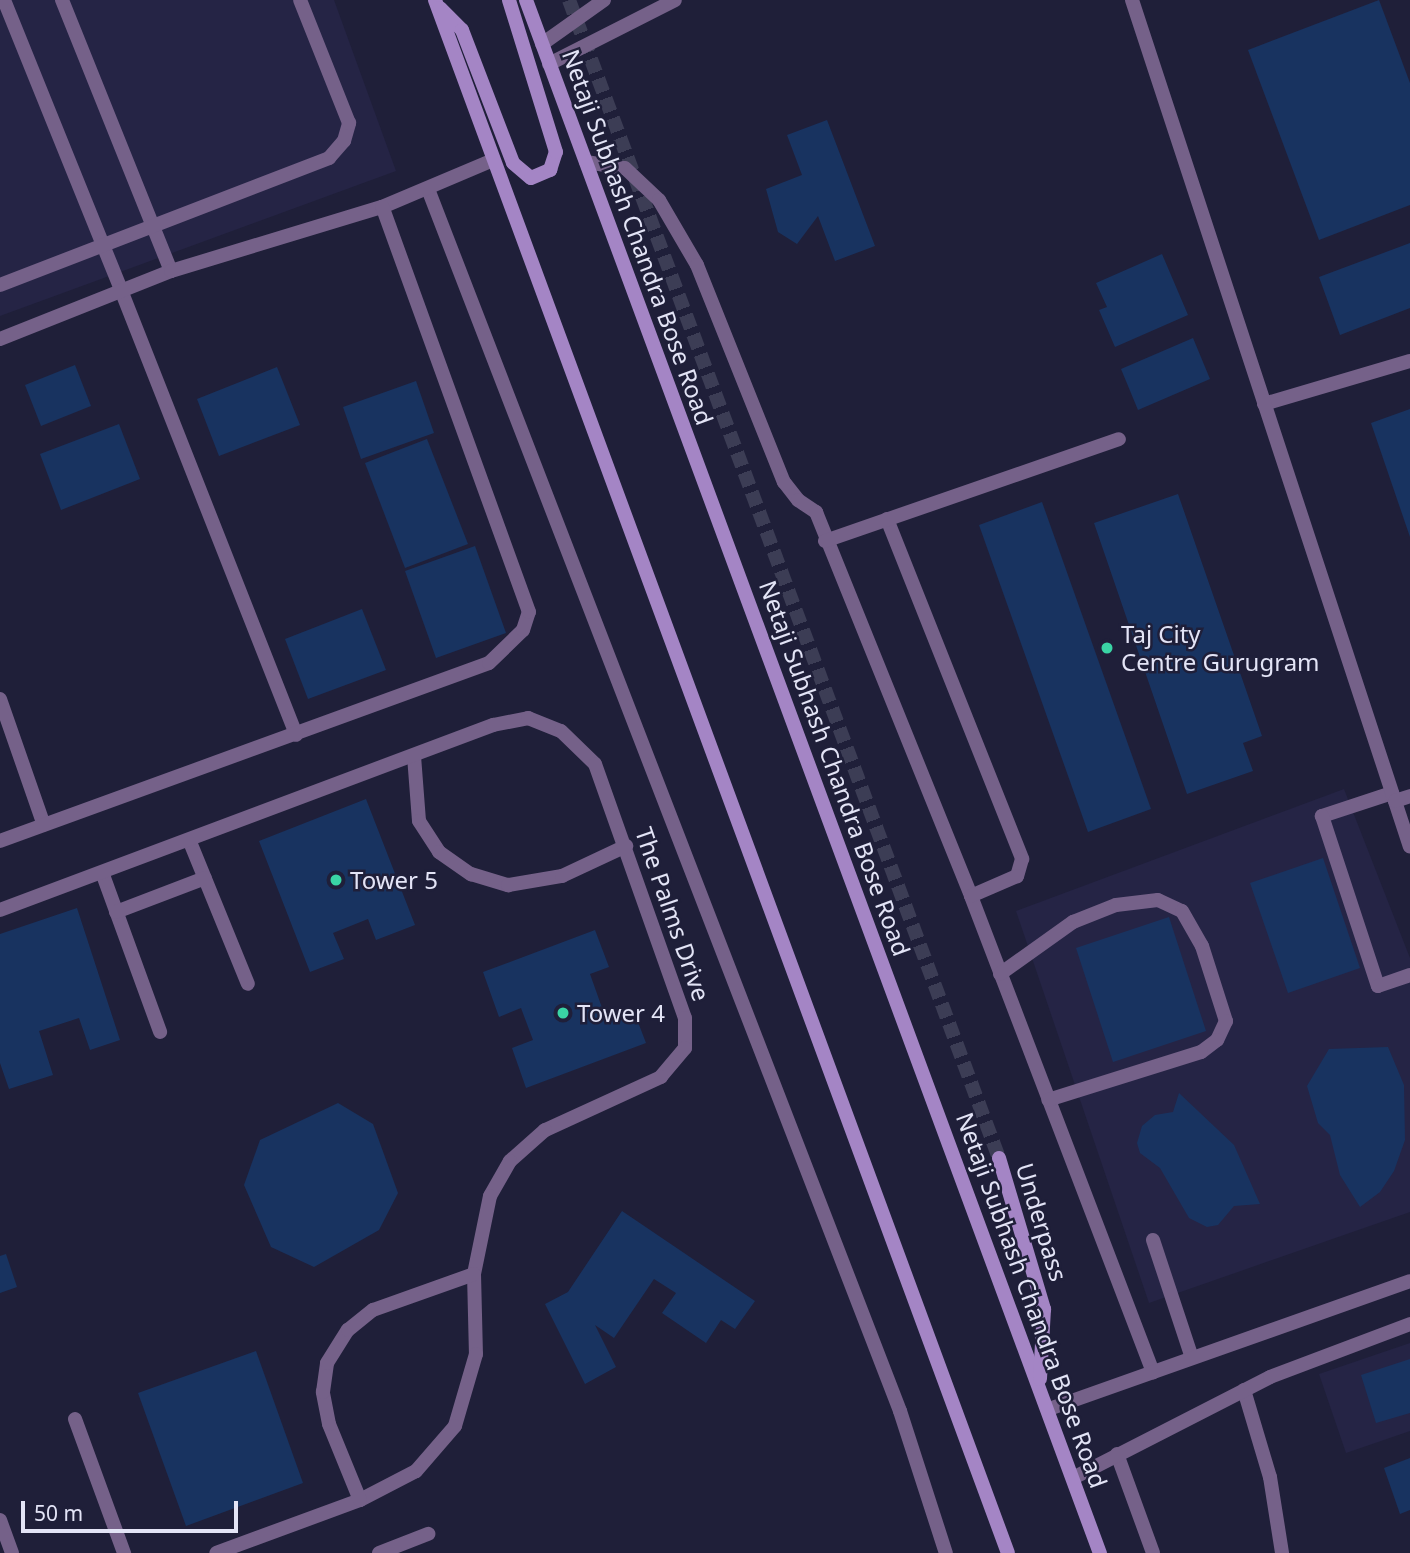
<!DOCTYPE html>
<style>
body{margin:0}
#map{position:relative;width:1410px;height:1553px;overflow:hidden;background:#1f1f39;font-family:"Noto Sans",sans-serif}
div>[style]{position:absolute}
.built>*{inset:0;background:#252445}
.building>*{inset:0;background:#183360}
.secondary-tunnel>*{height:14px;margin-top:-7px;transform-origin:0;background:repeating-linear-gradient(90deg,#3c3d55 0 14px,transparent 0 21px)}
.lane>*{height:14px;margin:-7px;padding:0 7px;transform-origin:7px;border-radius:7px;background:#756189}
.street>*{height:14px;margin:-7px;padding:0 7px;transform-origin:7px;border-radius:7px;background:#756189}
.secondary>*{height:14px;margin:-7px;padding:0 7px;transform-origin:7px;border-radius:7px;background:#a485c5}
.dots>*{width:19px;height:19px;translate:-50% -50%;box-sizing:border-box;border:4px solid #1f1f39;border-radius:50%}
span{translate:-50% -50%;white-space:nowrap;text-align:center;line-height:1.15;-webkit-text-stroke:5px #1f1f39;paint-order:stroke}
.street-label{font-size:24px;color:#e3e4f6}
.poi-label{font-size:24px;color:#e3e4f6}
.left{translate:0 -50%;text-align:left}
.scale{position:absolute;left:21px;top:1501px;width:217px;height:32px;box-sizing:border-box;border:4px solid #e3e4f6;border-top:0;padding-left:9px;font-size:21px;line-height:24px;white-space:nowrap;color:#e3e4f6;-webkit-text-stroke:5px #1f1f39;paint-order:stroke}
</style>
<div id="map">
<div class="built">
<div style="clip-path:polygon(0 0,334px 0,396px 171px,0 316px)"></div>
<div style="clip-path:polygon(1344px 789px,1410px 958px,1410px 1212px,1149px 1303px,1016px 911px)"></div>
<div style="clip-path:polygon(1410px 1343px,1410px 1431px,1346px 1453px,1319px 1374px)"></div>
</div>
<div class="building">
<div style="clip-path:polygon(1379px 0,1410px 83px,1410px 205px,1319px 240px,1248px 50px)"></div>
<div style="clip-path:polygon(827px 120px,875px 246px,835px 261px,818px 216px,797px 244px,778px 232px,766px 189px,802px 175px,787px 135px)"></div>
<div style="clip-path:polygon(1410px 243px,1410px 308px,1340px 335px,1319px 277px)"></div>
<div style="clip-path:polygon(1162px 254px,1188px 315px,1115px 347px,1099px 310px,1107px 307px,1096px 283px)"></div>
<div style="clip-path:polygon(1193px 338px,1210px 379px,1138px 410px,1121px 369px)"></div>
<div style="clip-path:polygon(75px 365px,91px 406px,41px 426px,25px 385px)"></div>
<div style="clip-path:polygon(277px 367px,300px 425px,219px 456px,197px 399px)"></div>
<div style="clip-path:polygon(416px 381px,434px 433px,361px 459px,343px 407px)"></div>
<div style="clip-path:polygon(1410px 409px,1410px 537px,1371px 423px)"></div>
<div style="clip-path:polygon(119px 424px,140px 479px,61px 510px,40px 454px)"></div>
<div style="clip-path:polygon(427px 439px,468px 544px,405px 568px,365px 463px)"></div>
<div style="clip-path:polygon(1178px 494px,1262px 736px,1243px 743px,1253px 771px,1187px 794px,1094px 523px)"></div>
<div style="clip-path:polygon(1042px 502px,1151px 809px,1088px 832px,979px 525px)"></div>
<div style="clip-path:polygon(475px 546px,506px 633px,436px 658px,405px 571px)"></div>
<div style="clip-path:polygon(362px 609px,386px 670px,308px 699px,285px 639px)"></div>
<div style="clip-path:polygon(366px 799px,415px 925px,376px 940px,368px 919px,333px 933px,344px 959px,310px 972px,259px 841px)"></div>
<div style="clip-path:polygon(1323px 858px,1360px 968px,1288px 993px,1250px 883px)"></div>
<div style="clip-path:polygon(77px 908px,120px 1040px,90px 1050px,79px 1018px,39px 1031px,53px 1075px,9px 1089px,0 1063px,0 934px)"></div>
<div style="clip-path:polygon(1169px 917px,1206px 1031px,1113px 1062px,1076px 948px)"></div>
<div style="clip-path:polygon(595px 930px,609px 967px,590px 974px,606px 1019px,633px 1009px,646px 1043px,526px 1088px,512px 1048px,533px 1040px,521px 1008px,499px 1017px,483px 972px)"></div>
<div style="clip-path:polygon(1388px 1047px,1404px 1085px,1405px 1140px,1394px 1171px,1380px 1192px,1360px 1207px,1340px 1175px,1330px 1135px,1318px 1123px,1307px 1086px,1329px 1049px)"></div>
<div style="clip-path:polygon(1179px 1093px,1234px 1145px,1260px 1204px,1234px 1206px,1218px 1225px,1207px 1227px,1189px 1218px,1160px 1168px,1140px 1153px,1137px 1143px,1142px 1126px,1155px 1115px,1173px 1112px)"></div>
<div style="clip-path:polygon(338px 1103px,373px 1124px,398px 1193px,379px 1230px,314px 1267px,271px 1247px,244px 1185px,260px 1140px)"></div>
<div style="clip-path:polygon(622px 1211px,755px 1301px,735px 1329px,721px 1320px,706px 1343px,662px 1313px,676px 1293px,654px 1279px,614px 1338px,595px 1325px,616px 1367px,585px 1384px,545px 1304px,568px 1292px)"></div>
<div style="clip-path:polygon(6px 1254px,17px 1287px,0 1293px,0 1256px)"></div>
<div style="clip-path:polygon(256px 1351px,303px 1483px,186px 1526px,138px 1393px)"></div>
<div style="clip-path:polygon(1410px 1359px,1410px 1413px,1376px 1423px,1361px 1375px)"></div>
<div style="clip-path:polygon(1410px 1458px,1410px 1510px,1400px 1514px,1384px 1468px)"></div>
</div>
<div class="secondary-tunnel">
<div style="left:569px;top:0;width:1235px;rotate:69.63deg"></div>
</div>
<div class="lane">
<div style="left:4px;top:0;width:313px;rotate:68deg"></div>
<div style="left:62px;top:0;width:292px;rotate:68.1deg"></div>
<div style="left:542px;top:44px;width:76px;rotate:-35.4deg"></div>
<div style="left:549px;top:64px;width:141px;rotate:-26.9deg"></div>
<div style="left:586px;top:162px;width:39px;rotate:9deg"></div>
<div style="left:625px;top:168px;width:47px;rotate:43.3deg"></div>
<div style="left:659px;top:200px;width:75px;rotate:59.7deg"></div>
<div style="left:697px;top:265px;width:234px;rotate:68.2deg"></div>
<div style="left:784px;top:482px;width:23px;rotate:52deg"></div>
<div style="left:798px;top:500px;width:22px;rotate:34deg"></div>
<div style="left:816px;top:512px;width:414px;rotate:68deg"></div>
<div style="left:971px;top:896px;width:510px;rotate:69.08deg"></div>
<div style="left:428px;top:189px;width:1310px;rotate:68.88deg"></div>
<div style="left:900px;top:1411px;width:149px;rotate:72.1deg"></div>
<div style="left:0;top:285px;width:353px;rotate:-21.1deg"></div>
<div style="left:329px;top:158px;width:23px;rotate:-49deg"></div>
<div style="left:344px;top:141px;width:19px;rotate:-74deg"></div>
<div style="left:349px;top:123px;width:132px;rotate:-111.7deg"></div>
<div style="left:1264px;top:404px;width:152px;rotate:-16.4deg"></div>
<div style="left:887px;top:519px;width:366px;rotate:68.3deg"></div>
<div style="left:1022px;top:859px;width:18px;rotate:106deg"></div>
<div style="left:1017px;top:876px;width:50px;rotate:156.5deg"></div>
<div style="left:825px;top:541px;width:311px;rotate:-19.1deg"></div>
<div style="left:1392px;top:793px;width:74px;rotate:161.8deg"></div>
<div style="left:1322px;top:816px;width:179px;rotate:71.8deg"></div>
<div style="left:1378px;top:986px;width:34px;rotate:-19deg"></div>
<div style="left:1000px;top:974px;width:90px;rotate:-35.5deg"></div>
<div style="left:1073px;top:922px;width:46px;rotate:-21.6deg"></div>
<div style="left:1116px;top:905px;width:42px;rotate:-6.8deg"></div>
<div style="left:1158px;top:900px;width:26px;rotate:25deg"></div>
<div style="left:1182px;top:911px;width:40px;rotate:60.3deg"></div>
<div style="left:1202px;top:946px;width:79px;rotate:72.3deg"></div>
<div style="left:1226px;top:1021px;width:21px;rotate:115deg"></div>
<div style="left:1217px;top:1040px;width:20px;rotate:143deg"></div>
<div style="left:1201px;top:1052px;width:160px;rotate:162.6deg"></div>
<div style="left:1153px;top:1240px;width:124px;rotate:71.7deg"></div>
<div style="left:1244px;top:1390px;width:91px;rotate:73.4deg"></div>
<div style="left:1270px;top:1477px;width:77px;rotate:81deg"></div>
<div style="left:1117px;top:1454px;width:105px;rotate:70deg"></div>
</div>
<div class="street">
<div style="left:1132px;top:0;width:891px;rotate:71.83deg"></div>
<div style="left:121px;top:290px;width:478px;rotate:68.5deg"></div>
<div style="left:0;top:339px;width:184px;rotate:-21.7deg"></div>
<div style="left:171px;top:271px;width:220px;rotate:-16.9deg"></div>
<div style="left:382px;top:207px;width:121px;rotate:-22.9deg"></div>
<div style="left:0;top:699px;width:133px;rotate:70.8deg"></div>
<div style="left:414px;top:756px;width:65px;rotate:85.6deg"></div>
<div style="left:419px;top:821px;width:37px;rotate:57deg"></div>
<div style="left:439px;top:852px;width:39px;rotate:35deg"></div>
<div style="left:471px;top:874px;width:39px;rotate:17deg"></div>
<div style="left:508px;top:885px;width:55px;rotate:-9.5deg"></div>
<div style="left:562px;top:876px;width:71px;rotate:-25.1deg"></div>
<div style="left:1395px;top:801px;width:16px;rotate:-18deg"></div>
<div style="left:0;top:841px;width:520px;rotate:-20deg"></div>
<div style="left:489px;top:663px;width:47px;rotate:-44.1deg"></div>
<div style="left:523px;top:630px;width:19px;rotate:-72deg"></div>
<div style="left:529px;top:612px;width:431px;rotate:-109.9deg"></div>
<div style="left:190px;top:842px;width:153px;rotate:67.8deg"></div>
<div style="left:103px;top:875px;width:167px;rotate:70deg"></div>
<div style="left:0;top:910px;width:527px;rotate:-20.57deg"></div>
<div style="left:493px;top:725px;width:36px;rotate:-11deg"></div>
<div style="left:528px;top:718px;width:35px;rotate:22deg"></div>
<div style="left:561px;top:731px;width:47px;rotate:44.1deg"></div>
<div style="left:595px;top:764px;width:269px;rotate:70.5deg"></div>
<div style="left:685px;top:1018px;width:30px;rotate:90deg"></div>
<div style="left:685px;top:1048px;width:38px;rotate:130deg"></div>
<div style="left:661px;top:1077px;width:128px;rotate:155.4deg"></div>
<div style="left:545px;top:1130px;width:47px;rotate:138.5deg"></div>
<div style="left:510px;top:1161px;width:40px;rotate:119.7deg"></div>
<div style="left:490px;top:1196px;width:80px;rotate:101.6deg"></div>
<div style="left:474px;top:1274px;width:80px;rotate:88.6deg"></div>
<div style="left:476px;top:1354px;width:75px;rotate:106.3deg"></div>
<div style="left:455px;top:1426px;width:60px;rotate:130.9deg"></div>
<div style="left:416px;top:1471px;width:63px;rotate:152.6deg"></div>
<div style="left:360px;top:1500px;width:153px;rotate:159.8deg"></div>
<div style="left:116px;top:912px;width:95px;rotate:-20.9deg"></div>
<div style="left:1049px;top:1409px;width:383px;rotate:-19.5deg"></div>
<div style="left:75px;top:1419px;width:143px;rotate:69.9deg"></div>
<div style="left:1073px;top:1478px;width:221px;rotate:-27.1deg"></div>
<div style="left:1270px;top:1377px;width:150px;rotate:-20.7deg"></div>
<div style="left:360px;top:1500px;width:82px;rotate:-112.2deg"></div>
<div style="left:329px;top:1424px;width:33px;rotate:-101deg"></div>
<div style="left:323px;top:1392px;width:29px;rotate:-82deg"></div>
<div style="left:327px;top:1363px;width:39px;rotate:-58deg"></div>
<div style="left:348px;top:1330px;width:32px;rotate:-39deg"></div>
<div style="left:373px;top:1310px;width:107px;rotate:-19.6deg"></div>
<div style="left:0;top:1520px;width:35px;rotate:70deg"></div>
<div style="left:379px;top:1553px;width:53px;rotate:-21.2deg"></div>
</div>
<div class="secondary">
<div style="left:435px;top:0;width:1655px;rotate:69.75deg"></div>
<div style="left:526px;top:0;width:1656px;rotate:69.72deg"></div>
<div style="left:440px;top:8px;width:31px;rotate:45deg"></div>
<div style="left:462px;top:30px;width:142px;rotate:69deg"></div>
<div style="left:513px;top:163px;width:23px;rotate:40deg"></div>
<div style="left:531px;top:178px;width:21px;rotate:-23deg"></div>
<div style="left:550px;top:170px;width:19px;rotate:-72deg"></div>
<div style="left:556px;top:152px;width:159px;rotate:-107.2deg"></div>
<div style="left:999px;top:1158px;width:158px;rotate:73.4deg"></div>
<div style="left:1044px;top:1309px;width:70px;rotate:93.3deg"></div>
</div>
<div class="dots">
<div style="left:1107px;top:648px;background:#3ad4a5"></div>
<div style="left:336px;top:880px;background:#3ad4a5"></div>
<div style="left:563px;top:1013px;background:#3ad4a5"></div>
</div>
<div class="street-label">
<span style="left:638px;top:237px;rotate:70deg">Netaji Subhash Chandra Bose Road</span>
<span style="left:835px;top:768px;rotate:70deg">Netaji Subhash Chandra Bose Road</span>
<span style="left:673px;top:914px;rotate:71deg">The Palms Drive</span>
<span style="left:1042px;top:1222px;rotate:73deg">Underpass</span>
<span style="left:1032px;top:1300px;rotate:70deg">Netaji Subhash Chandra Bose Road</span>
</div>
<div class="poi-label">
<span class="left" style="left:1121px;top:648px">Taj City<br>Centre Gurugram</span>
<span class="left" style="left:350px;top:880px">Tower 5</span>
<span class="left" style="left:577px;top:1013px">Tower 4</span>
</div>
<div class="scale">50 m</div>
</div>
